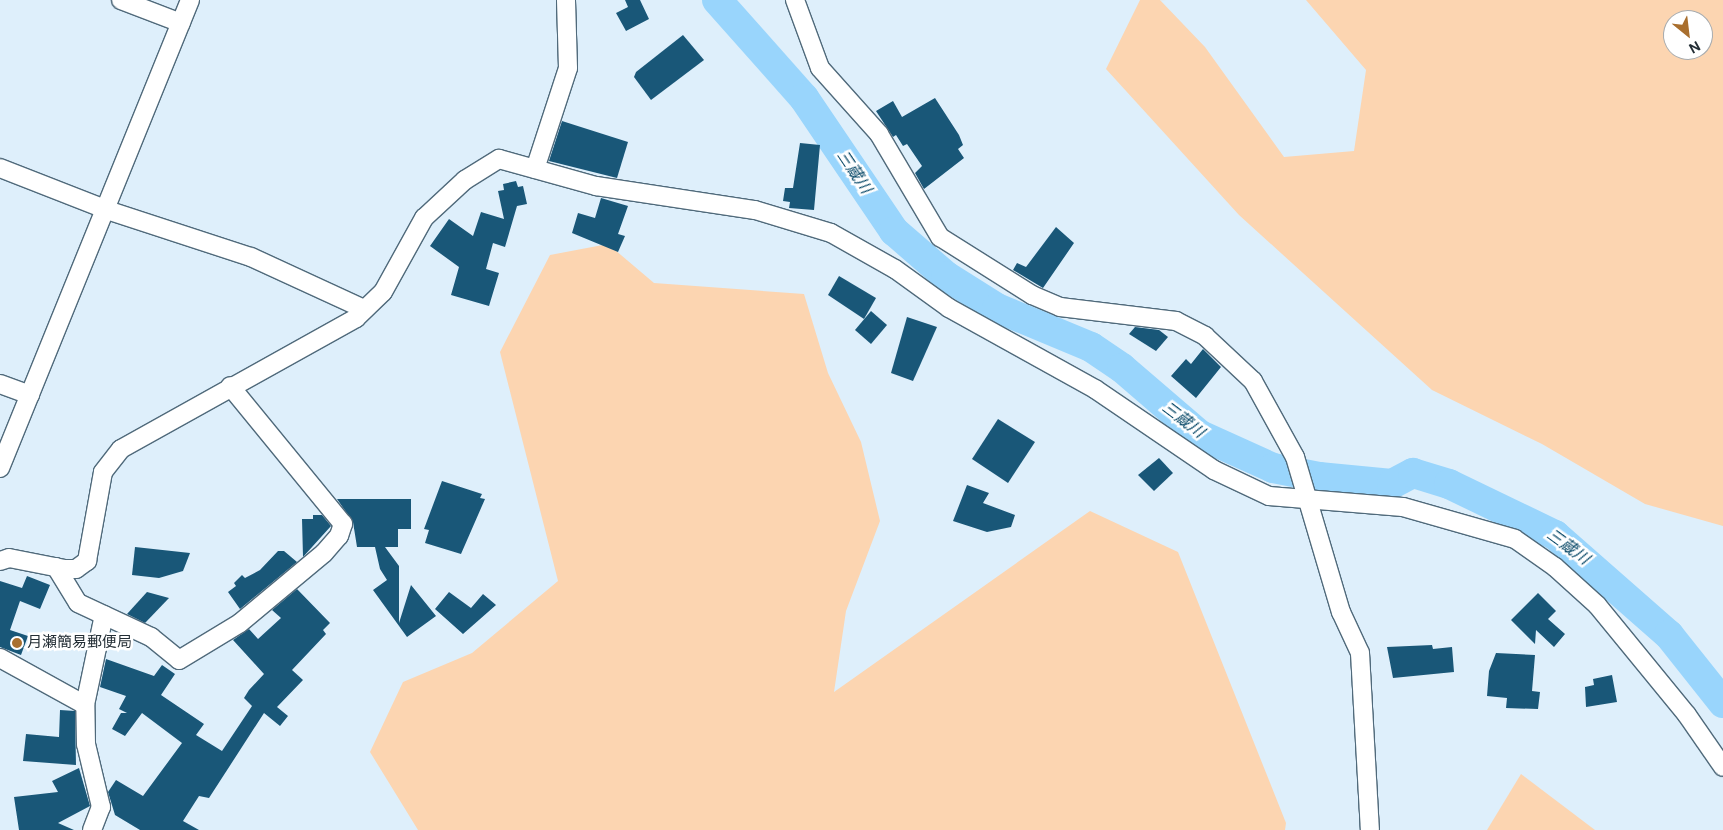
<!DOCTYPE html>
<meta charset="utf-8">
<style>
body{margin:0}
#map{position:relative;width:1723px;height:830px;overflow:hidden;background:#deeffb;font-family:"DM Sans","Noto Sans JP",sans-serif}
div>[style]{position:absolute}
.green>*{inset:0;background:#fcd5b1}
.river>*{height:30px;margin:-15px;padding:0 15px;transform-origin:15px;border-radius:15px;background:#99d5fc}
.building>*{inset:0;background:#195778}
.roads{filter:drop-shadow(1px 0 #506a7b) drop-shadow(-1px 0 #506a7b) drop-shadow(0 1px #506a7b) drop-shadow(0 -1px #506a7b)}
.minor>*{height:18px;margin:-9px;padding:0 9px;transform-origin:9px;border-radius:9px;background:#fff}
.dots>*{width:14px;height:14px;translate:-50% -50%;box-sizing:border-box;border:2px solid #fff;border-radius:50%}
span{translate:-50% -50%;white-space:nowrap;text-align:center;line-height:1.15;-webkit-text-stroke:5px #fff;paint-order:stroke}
.poi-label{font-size:15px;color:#232e35}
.left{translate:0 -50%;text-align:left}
.water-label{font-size:16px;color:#024464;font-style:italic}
.north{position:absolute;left:1663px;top:10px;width:50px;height:50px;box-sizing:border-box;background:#fff;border:1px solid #a7abae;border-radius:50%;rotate:151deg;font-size:14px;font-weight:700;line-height:20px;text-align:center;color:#232e35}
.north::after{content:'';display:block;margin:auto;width:18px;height:22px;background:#a96f2e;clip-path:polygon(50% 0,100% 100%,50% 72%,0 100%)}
</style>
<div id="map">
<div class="green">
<div style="clip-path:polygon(evenodd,1140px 0,1160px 0,1205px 47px,1284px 157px,1354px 151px,1366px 70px,1306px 0,1723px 0,1723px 526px,1645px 504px,1542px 444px,1432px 390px,1239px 215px,1106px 69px,1140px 0,1673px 20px,1703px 20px,1703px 50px,1673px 50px,1673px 20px)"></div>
<div style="clip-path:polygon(608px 244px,654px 283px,804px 294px,828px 373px,861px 442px,880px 521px,846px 611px,834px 692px,1090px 511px,1178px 552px,1286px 823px,1285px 830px,418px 830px,370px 752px,403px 682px,472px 653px,558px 581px,500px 352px,550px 255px)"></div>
<div style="clip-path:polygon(1521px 774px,1595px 830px,1487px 830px)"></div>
</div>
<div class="river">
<div style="left:717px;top:0;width:131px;rotate:48.4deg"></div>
<div style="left:804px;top:98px;width:161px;rotate:55.9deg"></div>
<div style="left:894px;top:231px;width:69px;rotate:40.9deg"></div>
<div style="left:946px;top:276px;width:60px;rotate:32.1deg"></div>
<div style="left:997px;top:308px;width:102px;rotate:22.5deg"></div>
<div style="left:1091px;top:347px;width:37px;rotate:34deg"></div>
<div style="left:1122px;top:368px;width:103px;rotate:40.7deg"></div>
<div style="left:1200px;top:435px;width:80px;rotate:24.3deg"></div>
<div style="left:1273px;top:468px;width:47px;rotate:11.1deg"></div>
<div style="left:1319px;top:477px;width:73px;rotate:5.5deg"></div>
<div style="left:1392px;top:484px;width:24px;rotate:-28deg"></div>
<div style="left:1413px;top:473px;width:38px;rotate:17deg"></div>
<div style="left:1449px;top:484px;width:118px;rotate:25.7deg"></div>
<div style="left:1555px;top:535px;width:152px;rotate:41.3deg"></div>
<div style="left:1669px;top:635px;width:87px;rotate:51.5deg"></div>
</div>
<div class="building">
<div style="clip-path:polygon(625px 0,640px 0,649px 19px,626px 31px,616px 13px,628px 7px)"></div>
<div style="clip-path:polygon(683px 35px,704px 60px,651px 100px,634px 77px,636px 72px)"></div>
<div style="clip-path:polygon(935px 98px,959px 135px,963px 145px,958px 149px,964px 158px,924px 189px,915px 173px,922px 166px,907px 144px,903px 146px,896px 135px,893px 137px,876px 111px,893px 101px,902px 117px)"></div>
<div style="clip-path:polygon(562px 121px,628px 142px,617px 178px,549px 161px)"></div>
<div style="clip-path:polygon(800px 143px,820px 145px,814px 210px,789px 208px,790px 202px,783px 201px,785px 188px,793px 188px)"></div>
<div style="clip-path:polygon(516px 181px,518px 187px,523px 186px,527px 204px,517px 206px,505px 247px,493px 243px,486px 269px,499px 273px,489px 306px,451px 295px,459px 267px,430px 246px,449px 219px,473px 236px,481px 212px,504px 219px,498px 191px,504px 190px,503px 184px)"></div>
<div style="clip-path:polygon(601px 198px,628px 206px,618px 234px,625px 236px,618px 252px,572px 233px,578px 213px,595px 218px)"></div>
<div style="clip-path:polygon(1056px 227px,1074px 243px,1043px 288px,1013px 270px,1017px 263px,1026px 267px)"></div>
<div style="clip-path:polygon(839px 276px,876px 298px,864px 319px,828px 295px)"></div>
<div style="clip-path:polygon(871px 311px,887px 325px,871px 344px,855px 330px)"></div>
<div style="clip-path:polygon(907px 317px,937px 327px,913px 381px,891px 373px)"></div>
<div style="clip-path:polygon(1135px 327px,1159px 330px,1168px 337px,1156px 351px,1129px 334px)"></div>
<div style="clip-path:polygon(1203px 349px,1221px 367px,1196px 398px,1171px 376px,1186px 359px,1191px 364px)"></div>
<div style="clip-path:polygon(998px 419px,1035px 442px,1008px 483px,972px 459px)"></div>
<div style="clip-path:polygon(1159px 458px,1173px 473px,1154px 491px,1138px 475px)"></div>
<div style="clip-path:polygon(442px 481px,482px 494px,480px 498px,485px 499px,461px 554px,425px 543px,429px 530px,424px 529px)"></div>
<div style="clip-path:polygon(967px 485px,989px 493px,983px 503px,1015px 515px,1011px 527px,987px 532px,953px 521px)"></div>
<div style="clip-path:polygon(337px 499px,411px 499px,411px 529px,398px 529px,398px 547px,385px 547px,399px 566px,399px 623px,411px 585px,436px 616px,407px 637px,373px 590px,387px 580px,380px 569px,375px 547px,357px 547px,353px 522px)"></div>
<div style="clip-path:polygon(313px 515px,322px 515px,331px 526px,303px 557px,302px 519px,313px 519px)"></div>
<div style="clip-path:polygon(135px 547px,190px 553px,183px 571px,159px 578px,132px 575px)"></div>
<div style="clip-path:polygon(278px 551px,284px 551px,297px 562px,240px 609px,228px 592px,236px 586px,234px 583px,242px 575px,245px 578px,260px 570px)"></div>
<div style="clip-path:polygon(27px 576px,50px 585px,40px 609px,20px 601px,10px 630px,28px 636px,21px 655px,0 647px,0 581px,22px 588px)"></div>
<div style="clip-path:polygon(297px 589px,330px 623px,323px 630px,326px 634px,292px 670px,303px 680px,277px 707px,288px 716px,280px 726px,264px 713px,209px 798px,199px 796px,183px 821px,199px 830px,140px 830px,115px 815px,108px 792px,116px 780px,143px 796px,182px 743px,142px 713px,125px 736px,112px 729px,121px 713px,127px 713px,119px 709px,126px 696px,100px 687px,106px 659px,154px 676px,162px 665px,175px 674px,161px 695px,204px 724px,196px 735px,222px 751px,252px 706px,244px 698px,249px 690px,264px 674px,233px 640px,249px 629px,258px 639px,281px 618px,272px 610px)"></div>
<div style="clip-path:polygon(147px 592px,169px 598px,145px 623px,127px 614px)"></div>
<div style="clip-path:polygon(449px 592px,471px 608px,483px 594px,496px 605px,463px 634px,435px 609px)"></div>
<div style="clip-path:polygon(1538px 593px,1556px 611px,1548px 619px,1565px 634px,1554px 647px,1536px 630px,1535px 644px,1511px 620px)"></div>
<div style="clip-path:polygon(1432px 645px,1433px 649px,1452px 647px,1454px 672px,1393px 678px,1387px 647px)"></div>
<div style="clip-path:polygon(1496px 653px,1535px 655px,1532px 691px,1540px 692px,1538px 709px,1506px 708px,1507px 698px,1487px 696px,1489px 671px)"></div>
<div style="clip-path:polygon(1612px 675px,1617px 702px,1586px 707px,1585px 687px,1594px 685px,1593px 679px)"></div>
<div style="clip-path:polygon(60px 710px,75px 711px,76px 765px,23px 761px,26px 734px,59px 737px)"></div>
<div style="clip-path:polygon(79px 768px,90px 806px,58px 823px,74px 830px,19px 830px,14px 797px,58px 792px,52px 781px)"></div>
</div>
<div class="roads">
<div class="minor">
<div style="left:121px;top:0;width:64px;rotate:21deg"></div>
<div style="left:795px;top:0;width:72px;rotate:69.8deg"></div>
<div style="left:820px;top:68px;width:89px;rotate:48.2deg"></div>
<div style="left:879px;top:134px;width:120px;rotate:59.4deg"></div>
<div style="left:940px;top:237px;width:109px;rotate:32.2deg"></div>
<div style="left:1032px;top:295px;width:30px;rotate:23deg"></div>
<div style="left:1060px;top:307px;width:117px;rotate:6.9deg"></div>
<div style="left:1176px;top:321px;width:33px;rotate:27deg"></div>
<div style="left:1205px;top:336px;width:66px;rotate:43.2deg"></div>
<div style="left:1253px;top:381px;width:87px;rotate:61.1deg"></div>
<div style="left:1295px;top:457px;width:162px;rotate:73.5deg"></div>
<div style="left:1341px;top:612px;width:45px;rotate:65.1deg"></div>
<div style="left:1360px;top:653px;width:177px;rotate:86.8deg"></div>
<div style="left:0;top:168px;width:115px;rotate:21.4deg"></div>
<div style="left:107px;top:210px;width:151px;rotate:18.1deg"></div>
<div style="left:251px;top:257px;width:124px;rotate:24.7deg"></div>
<div style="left:535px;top:169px;width:106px;rotate:-71.9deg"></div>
<div style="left:568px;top:68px;width:68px;rotate:-91.7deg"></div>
<div style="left:0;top:384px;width:32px;rotate:20deg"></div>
<div style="left:0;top:468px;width:505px;rotate:-67.9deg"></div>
<div style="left:0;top:561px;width:9px;rotate:-18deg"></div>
<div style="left:9px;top:558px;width:57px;rotate:11.1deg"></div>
<div style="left:65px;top:569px;width:11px"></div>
<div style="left:76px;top:569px;width:14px;rotate:-36deg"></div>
<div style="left:87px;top:561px;width:90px;rotate:-79.8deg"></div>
<div style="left:103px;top:472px;width:29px;rotate:-52deg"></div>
<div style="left:121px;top:449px;width:269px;rotate:-29.1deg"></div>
<div style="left:356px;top:318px;width:37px;rotate:-44deg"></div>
<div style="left:383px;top:292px;width:85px;rotate:-61deg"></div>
<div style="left:424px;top:218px;width:56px;rotate:-42.8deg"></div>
<div style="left:465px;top:180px;width:40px;rotate:-32deg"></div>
<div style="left:499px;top:159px;width:101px;rotate:15.6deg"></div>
<div style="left:596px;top:186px;width:161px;rotate:8.6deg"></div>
<div style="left:755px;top:210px;width:79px;rotate:16.8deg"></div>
<div style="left:831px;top:233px;width:73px;rotate:29.4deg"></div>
<div style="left:895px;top:269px;width:67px;rotate:35.8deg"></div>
<div style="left:949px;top:308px;width:167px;rotate:29deg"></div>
<div style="left:1095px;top:389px;width:144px;rotate:34.2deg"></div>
<div style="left:1214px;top:470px;width:61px;rotate:25.3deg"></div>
<div style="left:1269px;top:496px;width:134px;rotate:4.7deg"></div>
<div style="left:1403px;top:507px;width:116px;rotate:15.9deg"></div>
<div style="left:1515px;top:539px;width:49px;rotate:35deg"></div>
<div style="left:1555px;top:567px;width:57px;rotate:42.1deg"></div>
<div style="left:1597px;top:605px;width:142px;rotate:50.7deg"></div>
<div style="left:1687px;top:715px;width:63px;rotate:55.3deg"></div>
<div style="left:56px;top:567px;width:42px;rotate:58.6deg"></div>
<div style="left:78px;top:603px;width:81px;rotate:25deg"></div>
<div style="left:151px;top:637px;width:36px;rotate:39deg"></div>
<div style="left:179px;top:660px;width:71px;rotate:-31.2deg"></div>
<div style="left:240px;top:623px;width:109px;rotate:-39.8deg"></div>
<div style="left:324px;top:553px;width:23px;rotate:-49deg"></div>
<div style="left:339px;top:536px;width:13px;rotate:-72deg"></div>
<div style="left:343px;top:524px;width:178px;rotate:-129.3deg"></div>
<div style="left:0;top:658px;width:97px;rotate:28.9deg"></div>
<div style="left:92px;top:830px;width:25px;rotate:-69deg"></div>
<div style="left:101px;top:807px;width:65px;rotate:-103.4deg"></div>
<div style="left:86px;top:744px;width:39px;rotate:-91deg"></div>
<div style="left:85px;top:705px;width:92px;rotate:-78.1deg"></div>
</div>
</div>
<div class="dots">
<div style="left:17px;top:643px;background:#a96f2e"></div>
</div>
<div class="poi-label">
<span class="left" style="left:27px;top:643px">月瀬簡易郵便局</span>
</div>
<div class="water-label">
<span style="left:854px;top:172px;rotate:56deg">三蔵川</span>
<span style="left:1183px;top:420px;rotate:37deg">三蔵川</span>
<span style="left:1568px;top:547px;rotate:36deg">三蔵川</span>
</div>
<div class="north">N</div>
</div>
